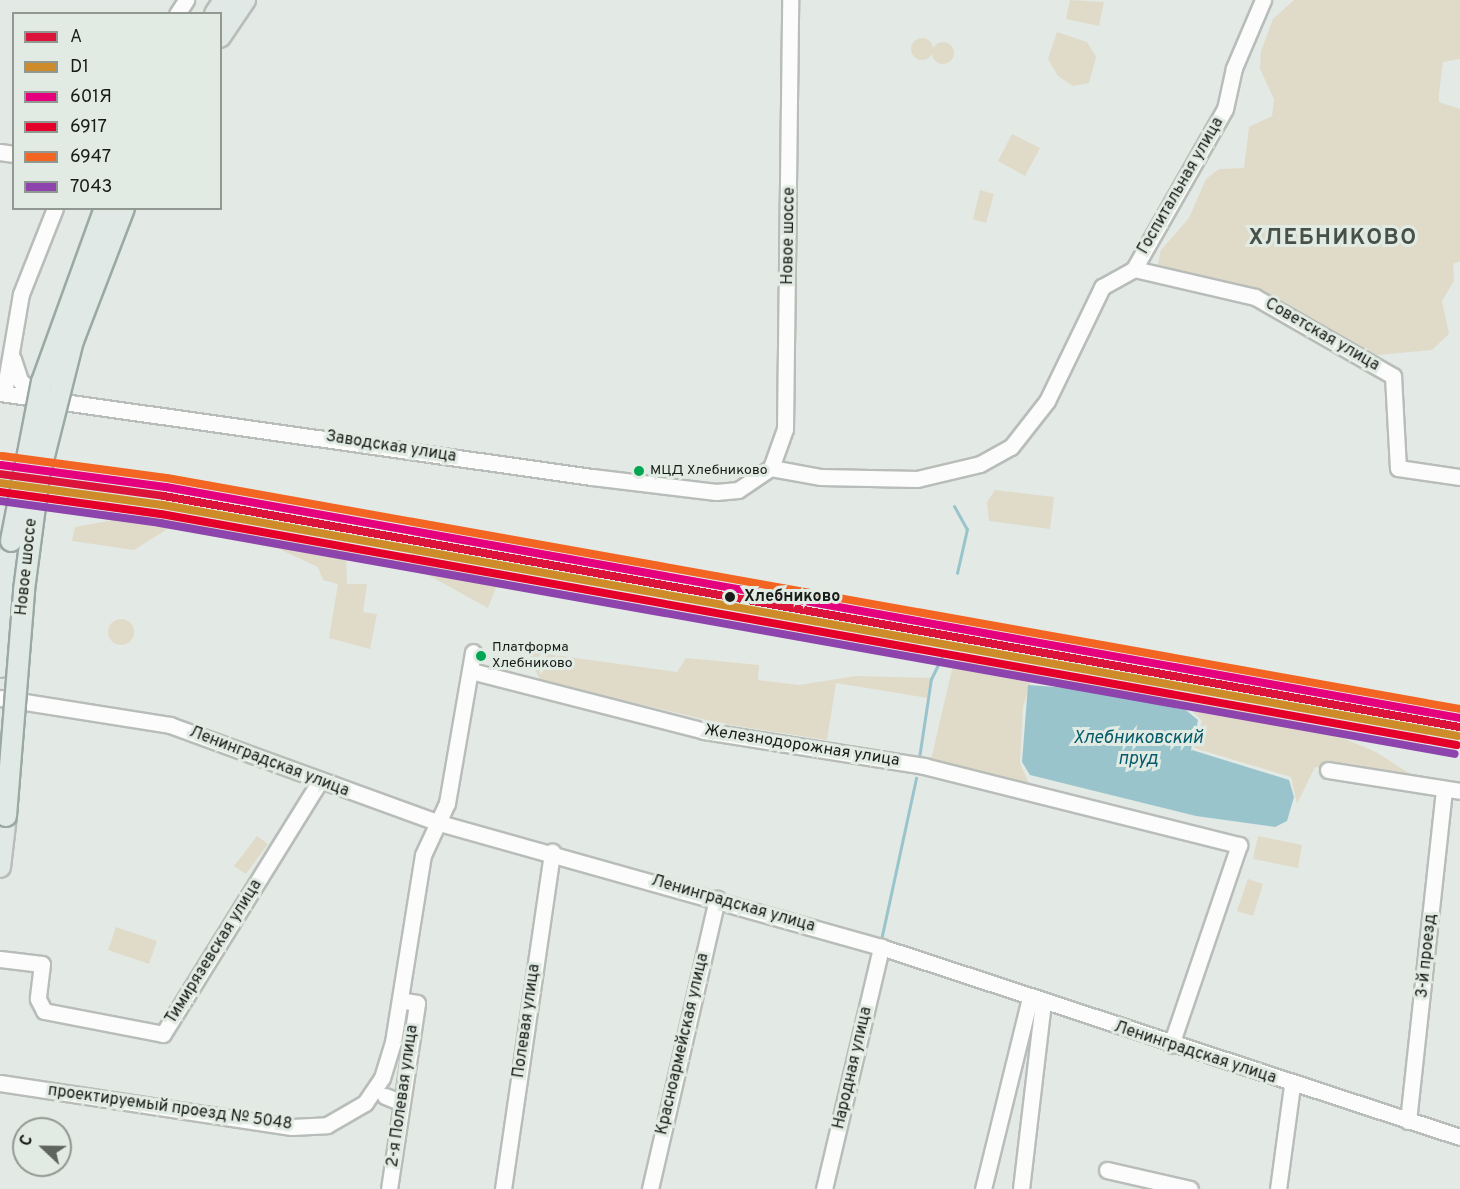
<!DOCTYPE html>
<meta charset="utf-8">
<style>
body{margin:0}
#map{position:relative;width:1460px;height:1189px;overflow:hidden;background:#e3e9e4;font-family:Overpass,sans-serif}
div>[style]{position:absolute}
.green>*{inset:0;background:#e0dbc9}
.round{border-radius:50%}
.water>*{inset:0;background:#9ac4cc}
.stream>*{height:3px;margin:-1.5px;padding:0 1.5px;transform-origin:1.5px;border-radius:1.5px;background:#9ac4cc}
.roads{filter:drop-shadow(2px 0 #b9bdb9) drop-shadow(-2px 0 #b9bdb9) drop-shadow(0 2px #b9bdb9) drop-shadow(0 -2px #b9bdb9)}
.minor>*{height:15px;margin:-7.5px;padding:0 7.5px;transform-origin:7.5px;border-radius:7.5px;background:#fbfcfb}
.major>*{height:20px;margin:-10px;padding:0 10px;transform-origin:10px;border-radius:10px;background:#e1e9e7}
.bridges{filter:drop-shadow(2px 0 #9aa9a4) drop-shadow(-2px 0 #9aa9a4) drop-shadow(0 2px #9aa9a4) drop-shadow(0 -2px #9aa9a4)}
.major-bridge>*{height:20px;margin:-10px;padding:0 10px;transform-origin:10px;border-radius:10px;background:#e1e9e7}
.rail-1>*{height:8px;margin:-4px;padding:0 4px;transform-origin:4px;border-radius:4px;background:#dc143c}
.rail-2>*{height:8px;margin:-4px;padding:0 4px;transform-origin:4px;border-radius:4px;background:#cd8b2a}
.rail-3>*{height:8px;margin:-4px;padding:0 4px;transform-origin:4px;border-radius:4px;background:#e5007d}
.rail-4>*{height:8px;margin:-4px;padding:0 4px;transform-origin:4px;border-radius:4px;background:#e4002b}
.rail-5>*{height:8px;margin:-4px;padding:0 4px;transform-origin:4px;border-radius:4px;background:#f26522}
.rail-6>*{height:8px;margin:-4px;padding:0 4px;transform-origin:4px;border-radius:4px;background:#8e44ad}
.dots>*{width:16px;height:16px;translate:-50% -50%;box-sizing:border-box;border:3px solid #e1ebe3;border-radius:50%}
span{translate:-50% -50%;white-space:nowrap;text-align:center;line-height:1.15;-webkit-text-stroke:6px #e1ebe3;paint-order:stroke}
.bus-label{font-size:14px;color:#181c19}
.left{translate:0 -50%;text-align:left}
.street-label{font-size:16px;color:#181c19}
.stop-label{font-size:16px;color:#181c19;font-weight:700}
.water-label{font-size:18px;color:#055a69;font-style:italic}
.district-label{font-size:22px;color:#475049;font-weight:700;letter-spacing:1.5px}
.legend{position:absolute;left:12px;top:12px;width:210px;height:198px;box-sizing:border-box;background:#e1ebe3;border:2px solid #919892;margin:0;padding:8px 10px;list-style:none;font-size:18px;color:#181c19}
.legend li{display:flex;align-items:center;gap:12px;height:30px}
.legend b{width:30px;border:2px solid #919892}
.north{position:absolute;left:12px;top:1117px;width:60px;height:60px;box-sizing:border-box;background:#e1ebe3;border:2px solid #919892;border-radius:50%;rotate:292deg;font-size:16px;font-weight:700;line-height:24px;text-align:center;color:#181c19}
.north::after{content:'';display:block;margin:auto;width:21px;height:27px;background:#5f6460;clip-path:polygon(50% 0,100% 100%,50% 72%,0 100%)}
</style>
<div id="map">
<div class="green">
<div style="clip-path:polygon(1070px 0,1104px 2px,1099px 26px,1066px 19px)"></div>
<div style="clip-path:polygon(1294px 0,1460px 0,1460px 59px,1443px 62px,1439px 93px,1439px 102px,1460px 109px,1460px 261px,1453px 264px,1454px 281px,1442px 301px,1449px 334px,1432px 350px,1377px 355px,1233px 283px,1162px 274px,1157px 267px,1161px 250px,1189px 218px,1206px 179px,1219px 169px,1244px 168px,1249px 127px,1272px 116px,1274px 99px,1260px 69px,1261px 51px,1273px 19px)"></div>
<div style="clip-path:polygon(1057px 32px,1087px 42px,1096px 57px,1089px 83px,1073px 86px,1058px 76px,1048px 59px)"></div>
<div class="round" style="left:911px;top:38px;width:22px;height:22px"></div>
<div class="round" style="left:932px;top:42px;width:22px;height:22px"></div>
<div style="clip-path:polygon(1012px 134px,1040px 148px,1025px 176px,998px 161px)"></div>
<div style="clip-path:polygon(980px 190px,994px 194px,986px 223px,973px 219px)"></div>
<div style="clip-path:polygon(995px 490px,1054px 497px,1050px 529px,989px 521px,987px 502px)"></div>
<div style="clip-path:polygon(163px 511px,321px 543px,500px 577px,488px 608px,417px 569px,346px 554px,347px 584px,367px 584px,363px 612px,377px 614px,370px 649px,329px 638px,338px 584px,323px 580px,318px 567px,279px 549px,169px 528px,134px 550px,72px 541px,75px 527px)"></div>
<div class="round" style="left:108px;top:619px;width:26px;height:26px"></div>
<div style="clip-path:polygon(525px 651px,677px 672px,686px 658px,759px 665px,758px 680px,799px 685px,856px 676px,933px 678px,928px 698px,836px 683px,827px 740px,724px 724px,541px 681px)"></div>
<div style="clip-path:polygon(954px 661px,1018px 666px,1060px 679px,1170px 693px,1309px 724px,1376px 752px,1424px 783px,1315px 767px,1297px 804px,1291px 777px,1194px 748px,1202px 721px,1185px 704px,1031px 681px,1023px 707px,1020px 763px,1032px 790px,930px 764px)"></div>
<div style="clip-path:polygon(257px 836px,268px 844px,246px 874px,234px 866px)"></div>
<div style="clip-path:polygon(1258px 836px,1302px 845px,1298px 868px,1253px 859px)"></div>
<div style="clip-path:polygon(1248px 879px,1263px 884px,1253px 916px,1237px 911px)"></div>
<div style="clip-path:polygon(116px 927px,157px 941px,149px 964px,108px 950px)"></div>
</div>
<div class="water">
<div style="clip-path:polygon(1028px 685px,1097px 690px,1182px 707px,1198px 720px,1192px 750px,1289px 780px,1294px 797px,1287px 821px,1275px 827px,1196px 816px,1030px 775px,1022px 762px)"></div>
</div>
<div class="stream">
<div style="left:954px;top:506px;width:26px;rotate:61deg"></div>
<div style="left:967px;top:529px;width:45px;rotate:102.8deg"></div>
<div style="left:919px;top:758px;width:80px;rotate:-81.4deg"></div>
<div style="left:931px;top:679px;width:25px;rotate:-64deg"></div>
<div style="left:881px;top:940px;width:166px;rotate:-77.8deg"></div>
</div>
<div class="roads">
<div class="minor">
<div style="left:177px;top:14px;width:17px;rotate:-57deg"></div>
<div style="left:0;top:152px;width:14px;rotate:8deg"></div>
<div style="left:1134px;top:269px;width:124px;rotate:13deg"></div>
<div style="left:1255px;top:297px;width:159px;rotate:29.8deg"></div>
<div style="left:1393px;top:376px;width:92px;rotate:86.9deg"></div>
<div style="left:1398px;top:468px;width:63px;rotate:8.3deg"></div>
<div style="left:13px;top:359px;width:23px;rotate:72deg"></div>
<div style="left:20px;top:381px;width:24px;rotate:38deg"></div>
<div style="left:0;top:393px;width:598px;rotate:8.08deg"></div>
<div style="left:592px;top:477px;width:125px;rotate:6.9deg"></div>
<div style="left:716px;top:492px;width:22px;rotate:-5deg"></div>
<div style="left:738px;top:490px;width:40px;rotate:-34deg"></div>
<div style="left:771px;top:468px;width:41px;rotate:-70.3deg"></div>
<div style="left:785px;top:429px;width:429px;rotate:-89.3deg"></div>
<div style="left:4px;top:393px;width:100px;rotate:-80.3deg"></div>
<div style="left:21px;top:294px;width:92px;rotate:-68.4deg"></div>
<div style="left:771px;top:468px;width:51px;rotate:10.2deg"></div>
<div style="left:821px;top:477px;width:96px;rotate:1.2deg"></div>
<div style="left:917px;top:479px;width:65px;rotate:-13.4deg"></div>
<div style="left:980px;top:464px;width:35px;rotate:-29deg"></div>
<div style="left:1011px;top:447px;width:58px;rotate:-52deg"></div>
<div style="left:1047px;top:401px;width:127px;rotate:-64.2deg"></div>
<div style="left:1102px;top:287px;width:37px;rotate:-29deg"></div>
<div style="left:1134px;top:269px;width:184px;rotate:-60.4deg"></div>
<div style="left:1225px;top:109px;width:42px;rotate:-77.6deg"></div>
<div style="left:1234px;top:68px;width:74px;rotate:-66.9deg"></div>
<div style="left:471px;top:671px;width:241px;rotate:14.4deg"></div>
<div style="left:704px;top:731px;width:223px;rotate:9deg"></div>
<div style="left:924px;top:766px;width:325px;rotate:14.1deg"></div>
<div style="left:1239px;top:845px;width:211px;rotate:108.8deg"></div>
<div style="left:0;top:698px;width:172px;rotate:9deg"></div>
<div style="left:170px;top:725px;width:283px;rotate:20deg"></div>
<div style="left:436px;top:822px;width:462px;rotate:15.7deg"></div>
<div style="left:881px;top:947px;width:609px;rotate:18.17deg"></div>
<div style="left:1328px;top:770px;width:134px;rotate:9deg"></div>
<div style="left:0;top:959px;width:42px;rotate:6.8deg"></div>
<div style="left:42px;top:964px;width:35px;rotate:97deg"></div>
<div style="left:38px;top:999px;width:13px;rotate:63deg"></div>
<div style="left:44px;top:1011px;width:121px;rotate:10.9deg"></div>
<div style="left:163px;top:1034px;width:296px;rotate:-58.2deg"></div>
<div style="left:0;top:1083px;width:295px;rotate:8.6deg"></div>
<div style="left:292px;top:1127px;width:35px;rotate:-3deg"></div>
<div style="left:327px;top:1125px;width:44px;rotate:-30.1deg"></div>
<div style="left:365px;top:1103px;width:30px;rotate:-56deg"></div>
<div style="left:382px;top:1078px;width:38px;rotate:-73deg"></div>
<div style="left:393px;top:1042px;width:189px;rotate:-80.9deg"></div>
<div style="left:423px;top:855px;width:57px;rotate:-65.2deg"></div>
<div style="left:447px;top:803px;width:153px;rotate:-80.2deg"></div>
<div style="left:385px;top:1096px;width:18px;rotate:22deg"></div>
<div style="left:1408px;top:1121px;width:333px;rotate:-83.8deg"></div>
<div style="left:1107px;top:1170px;width:85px;rotate:12.9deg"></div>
<div style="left:389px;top:1189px;width:188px;rotate:-81.4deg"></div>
<div style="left:417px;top:1003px;width:17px;rotate:-170deg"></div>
<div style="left:503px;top:1189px;width:341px;rotate:-81.7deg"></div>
<div style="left:650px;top:1189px;width:298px;rotate:-77deg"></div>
<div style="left:824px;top:1189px;width:249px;rotate:-76.7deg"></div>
<div style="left:983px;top:1189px;width:198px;rotate:-76.2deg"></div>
<div style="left:1021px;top:1189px;width:187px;rotate:-83.3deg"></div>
<div style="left:1278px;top:1189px;width:105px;rotate:-82.3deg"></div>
</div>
<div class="major">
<div style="left:215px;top:14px;width:17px;rotate:-57deg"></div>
<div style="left:220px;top:37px;width:45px;rotate:-56deg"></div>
<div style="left:0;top:667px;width:126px;rotate:-85deg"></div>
<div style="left:0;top:867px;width:51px;rotate:-83.3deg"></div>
</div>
</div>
<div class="bridges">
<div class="major-bridge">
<div style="left:11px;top:541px;width:162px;rotate:-79deg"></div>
<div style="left:42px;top:382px;width:185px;rotate:-70.1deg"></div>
<div style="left:6px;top:816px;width:227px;rotate:-85.4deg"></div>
<div style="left:24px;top:590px;width:115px;rotate:-82.5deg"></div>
<div style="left:39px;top:476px;width:139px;rotate:-75.9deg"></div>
<div style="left:73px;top:341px;width:142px;rotate:-69deg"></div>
</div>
</div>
<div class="rail-1">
<div style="left:0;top:474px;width:165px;rotate:7.6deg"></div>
<div style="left:164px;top:496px;width:1316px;rotate:10.11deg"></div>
</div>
<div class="rail-2">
<div style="left:0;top:483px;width:164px;rotate:7.7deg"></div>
<div style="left:163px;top:505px;width:1315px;rotate:10.11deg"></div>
</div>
<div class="rail-3">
<div style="left:1px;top:465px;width:166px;rotate:7.6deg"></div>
<div style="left:166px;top:487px;width:1314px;rotate:10.12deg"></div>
</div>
<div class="rail-4">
<div style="left:0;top:492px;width:162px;rotate:7.8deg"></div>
<div style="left:161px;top:514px;width:1316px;rotate:10.11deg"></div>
</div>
<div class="rail-5">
<div style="left:2px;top:456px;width:166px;rotate:7.6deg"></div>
<div style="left:167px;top:478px;width:1313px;rotate:10.13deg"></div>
</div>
<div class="rail-6">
<div style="left:0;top:501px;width:162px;rotate:7.8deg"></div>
<div style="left:160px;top:523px;width:1315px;rotate:10.11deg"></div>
</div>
<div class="dots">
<div style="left:639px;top:471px;background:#00a651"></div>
<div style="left:730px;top:597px;background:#181c19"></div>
<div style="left:481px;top:656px;background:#00a651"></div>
</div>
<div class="bus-label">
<span class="left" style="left:650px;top:471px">МЦД Хлебниково</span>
<span class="left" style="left:492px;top:656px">Платформа<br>Хлебниково</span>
</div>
<div class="street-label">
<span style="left:1181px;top:186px;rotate:-60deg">Госпитальная улица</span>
<span style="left:789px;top:236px;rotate:-89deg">Новое шоссе</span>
<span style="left:1322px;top:335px;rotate:30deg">Советская улица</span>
<span style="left:391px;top:447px;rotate:9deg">Заводская улица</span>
<span style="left:27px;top:567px;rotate:-84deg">Новое шоссе</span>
<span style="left:802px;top:746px;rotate:9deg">Железнодорожная улица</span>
<span style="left:269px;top:762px;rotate:21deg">Ленинградская улица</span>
<span style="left:733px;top:904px;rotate:16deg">Ленинградская улица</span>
<span style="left:214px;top:952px;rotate:-58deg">Тимирязевская улица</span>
<span style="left:1427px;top:956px;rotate:-84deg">3-й проезд</span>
<span style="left:527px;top:1021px;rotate:-82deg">Полевая улица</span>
<span style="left:683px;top:1044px;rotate:-77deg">Красноармейская улица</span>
<span style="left:1195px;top:1053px;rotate:18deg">Ленинградская улица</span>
<span style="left:853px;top:1068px;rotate:-77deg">Народная улица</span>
<span style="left:403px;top:1096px;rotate:-82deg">2-я Полевая улица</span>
<span style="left:170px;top:1108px;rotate:8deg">проектируемый проезд № 5048</span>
</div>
<div class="stop-label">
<span class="left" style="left:744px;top:597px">Хлебниково</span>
</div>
<div class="water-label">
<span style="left:1138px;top:750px">Хлебниковский<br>пруд</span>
</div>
<div class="district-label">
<span style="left:1333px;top:239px">ХЛЕБНИКОВО</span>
</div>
<ul class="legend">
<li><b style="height:8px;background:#dc143c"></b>A</li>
<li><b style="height:8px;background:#cd8b2a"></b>D1</li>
<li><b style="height:8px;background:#e5007d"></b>601Я</li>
<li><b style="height:8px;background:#e4002b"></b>6917</li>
<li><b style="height:8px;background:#f26522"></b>6947</li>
<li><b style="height:8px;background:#8e44ad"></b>7043</li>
</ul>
<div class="north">С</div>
</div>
